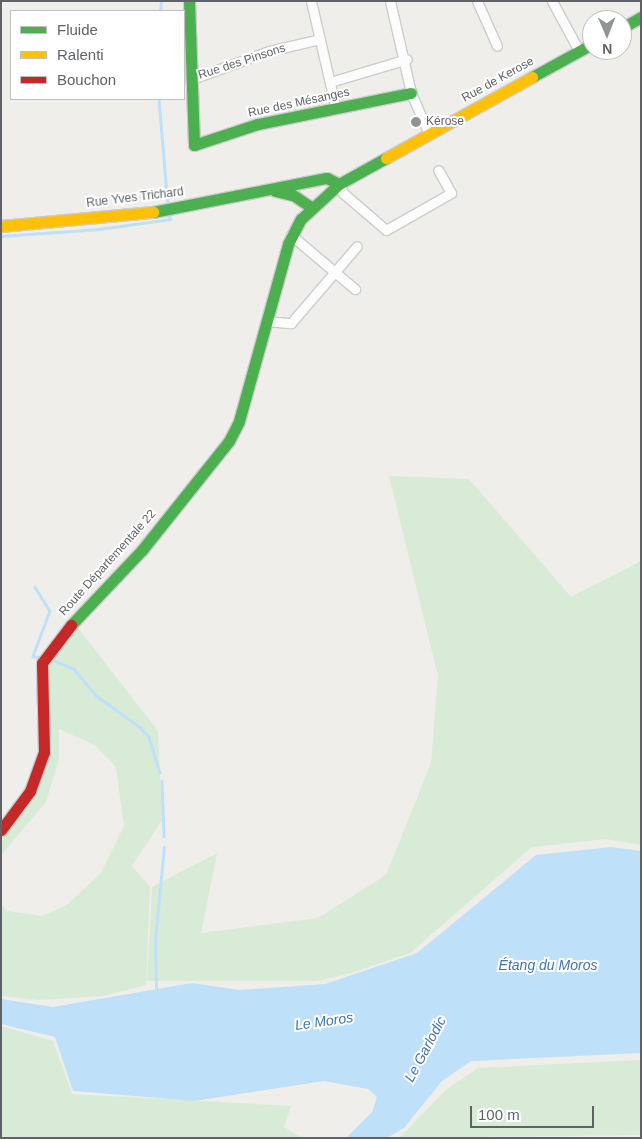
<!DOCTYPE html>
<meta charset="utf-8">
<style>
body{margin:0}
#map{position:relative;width:642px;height:1139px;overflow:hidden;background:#efeeea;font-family:Arial,sans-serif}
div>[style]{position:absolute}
.green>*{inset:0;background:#d8ebd6}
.water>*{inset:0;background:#bfe0f9}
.stream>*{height:2.5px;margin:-1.25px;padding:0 1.25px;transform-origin:1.25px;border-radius:1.25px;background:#bfe0f9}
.roads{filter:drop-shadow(1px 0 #cbcccc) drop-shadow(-1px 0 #cbcccc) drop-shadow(0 1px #cbcccc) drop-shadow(0 -1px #cbcccc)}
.street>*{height:9px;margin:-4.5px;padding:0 4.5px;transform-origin:4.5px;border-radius:4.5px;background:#fdfcfc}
.fast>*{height:11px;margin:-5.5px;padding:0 5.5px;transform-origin:5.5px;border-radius:5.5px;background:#4caf50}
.slow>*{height:11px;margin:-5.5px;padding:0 5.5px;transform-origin:5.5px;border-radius:5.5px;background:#ffc107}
.jam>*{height:11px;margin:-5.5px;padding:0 5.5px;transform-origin:5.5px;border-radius:5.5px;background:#c62828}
.dots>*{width:14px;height:14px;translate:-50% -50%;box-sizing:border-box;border:2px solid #fff;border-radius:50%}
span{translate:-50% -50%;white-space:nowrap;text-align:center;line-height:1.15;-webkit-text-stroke:4px #fff;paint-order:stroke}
.street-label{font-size:12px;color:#5f6368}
.poi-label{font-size:12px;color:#5f6368}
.left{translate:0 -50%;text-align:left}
.water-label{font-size:14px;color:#4174aa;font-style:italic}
.frame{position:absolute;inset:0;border:2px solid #5f6368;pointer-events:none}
.legend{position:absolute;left:10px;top:10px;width:175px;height:90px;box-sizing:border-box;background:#fff;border:1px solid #bfc1c3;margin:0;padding:6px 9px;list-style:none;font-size:15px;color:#5f6368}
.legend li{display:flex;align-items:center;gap:10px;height:25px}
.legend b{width:25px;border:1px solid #bfc1c3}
.north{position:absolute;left:582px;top:10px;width:50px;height:50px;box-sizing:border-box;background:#fff;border:1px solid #bfc1c3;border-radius:50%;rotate:179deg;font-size:14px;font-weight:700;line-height:20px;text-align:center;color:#5f6368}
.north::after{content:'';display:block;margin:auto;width:18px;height:22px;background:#919496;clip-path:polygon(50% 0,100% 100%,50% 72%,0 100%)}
.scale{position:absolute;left:470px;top:1106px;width:124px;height:22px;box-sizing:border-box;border:2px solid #5f6368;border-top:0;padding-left:6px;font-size:15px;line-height:18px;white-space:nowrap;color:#5f6368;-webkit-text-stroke:4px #fff;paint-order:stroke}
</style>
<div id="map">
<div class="green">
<div style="clip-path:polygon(389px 476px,469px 479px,571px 597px,641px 561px,641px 845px,606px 839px,532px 847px,410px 953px,348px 974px,316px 981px,147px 981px,152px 887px,217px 853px,201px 933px,318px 918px,386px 875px,431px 763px,438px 676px)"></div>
<div style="clip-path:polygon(78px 628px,158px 731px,162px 820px,132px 866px,150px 887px,146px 985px,103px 996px,39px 1000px,1px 996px,1px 904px,7px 911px,42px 916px,67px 905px,101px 873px,124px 826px,116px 767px,95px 745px,59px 729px,59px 758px,46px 802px,1px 855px,1px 837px,37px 788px,41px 677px,58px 646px)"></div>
<div style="clip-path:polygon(1px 1026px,53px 1041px,72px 1094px,291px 1106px,284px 1127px,302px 1138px,1px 1138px)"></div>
<div style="clip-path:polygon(641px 1060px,641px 1135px,399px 1138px,447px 1089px,478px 1068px)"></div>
</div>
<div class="water">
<div style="clip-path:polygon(611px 847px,641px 851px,641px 1053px,471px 1061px,442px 1081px,404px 1128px,387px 1138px,346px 1138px,372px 1112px,377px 1097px,368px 1089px,324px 1081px,194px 1101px,73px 1091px,55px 1037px,1px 1024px,1px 999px,53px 1007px,192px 983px,240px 990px,325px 984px,417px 953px,536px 855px)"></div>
</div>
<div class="stream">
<div style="left:160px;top:11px;width:10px;rotate:-84deg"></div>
<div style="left:159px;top:99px;width:108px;rotate:85.2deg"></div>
<div style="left:1px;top:236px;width:98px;rotate:-4.1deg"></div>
<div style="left:99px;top:229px;width:72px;rotate:-8deg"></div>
<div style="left:170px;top:219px;width:4px;rotate:-104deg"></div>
<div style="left:35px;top:587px;width:28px;rotate:58deg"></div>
<div style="left:50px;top:611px;width:48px;rotate:110.7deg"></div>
<div style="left:33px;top:656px;width:5px;rotate:11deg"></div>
<div style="left:53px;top:660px;width:23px;rotate:23deg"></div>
<div style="left:74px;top:669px;width:35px;rotate:50deg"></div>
<div style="left:97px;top:696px;width:54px;rotate:36deg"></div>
<div style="left:141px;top:728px;width:12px;rotate:48deg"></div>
<div style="left:149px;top:737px;width:37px;rotate:73deg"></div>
<div style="left:162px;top:781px;width:55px;rotate:87.9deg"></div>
<div style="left:156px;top:989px;width:49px;rotate:-91.2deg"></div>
<div style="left:155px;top:940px;width:93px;rotate:-84.5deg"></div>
</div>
<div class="roads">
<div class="street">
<div style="left:311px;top:1px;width:111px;rotate:77deg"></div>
<div style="left:390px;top:1px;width:94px;rotate:77.1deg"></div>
<div style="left:411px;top:93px;width:45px;rotate:66.3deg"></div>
<div style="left:477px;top:1px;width:49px;rotate:66deg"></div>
<div style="left:552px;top:1px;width:57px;rotate:61.6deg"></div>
<div style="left:192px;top:79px;width:82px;rotate:-20deg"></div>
<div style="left:269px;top:51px;width:52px;rotate:-13.2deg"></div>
<div style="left:330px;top:82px;width:80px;rotate:-16.6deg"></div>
<div style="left:339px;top:184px;width:10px;rotate:66deg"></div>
<div style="left:343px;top:193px;width:57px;rotate:40.7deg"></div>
<div style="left:386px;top:230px;width:75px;rotate:-29.6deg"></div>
<div style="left:451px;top:193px;width:26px;rotate:-119deg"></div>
<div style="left:291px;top:235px;width:84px;rotate:40.2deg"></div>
<div style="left:266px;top:321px;width:25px;rotate:5deg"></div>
<div style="left:291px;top:323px;width:101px;rotate:-49.4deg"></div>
</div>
<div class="fast">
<div style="left:189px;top:1px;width:144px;rotate:88deg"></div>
<div style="left:194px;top:145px;width:67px;rotate:-18.2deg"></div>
<div style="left:258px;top:124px;width:156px;rotate:-11.5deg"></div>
<div style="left:622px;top:28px;width:22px;rotate:-30deg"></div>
<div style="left:532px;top:77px;width:68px;rotate:-28.8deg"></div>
<div style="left:275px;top:191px;width:18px;rotate:13deg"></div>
<div style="left:293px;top:195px;width:22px;rotate:34deg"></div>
<div style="left:153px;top:212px;width:177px;rotate:-11.1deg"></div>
<div style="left:327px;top:178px;width:13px;rotate:27deg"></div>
<div style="left:71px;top:625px;width:103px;rotate:-46.6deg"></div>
<div style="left:142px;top:550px;width:139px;rotate:-51.4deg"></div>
<div style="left:229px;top:441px;width:22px;rotate:-63deg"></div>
<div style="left:239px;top:421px;width:184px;rotate:-74.5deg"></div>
<div style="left:288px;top:244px;width:28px;rotate:-63deg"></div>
<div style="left:301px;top:219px;width:52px;rotate:-42.6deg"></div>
<div style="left:339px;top:184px;width:54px;rotate:-29deg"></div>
</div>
<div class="slow">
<div style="left:386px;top:158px;width:167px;rotate:-29deg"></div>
<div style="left:1px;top:226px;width:153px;rotate:-5.3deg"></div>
</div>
<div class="jam">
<div style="left:1px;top:830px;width:49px;rotate:-53.4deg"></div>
<div style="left:30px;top:791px;width:41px;rotate:-70.3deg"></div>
<div style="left:44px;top:752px;width:89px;rotate:-91.3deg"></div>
<div style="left:42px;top:663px;width:48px;rotate:-52.7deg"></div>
</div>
</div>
<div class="dots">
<div style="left:416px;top:122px;background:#919496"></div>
</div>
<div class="street-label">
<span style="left:242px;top:62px;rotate:-18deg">Rue des Pinsons</span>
<span style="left:498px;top:80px;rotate:-29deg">Rue de Kerose</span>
<span style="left:299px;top:103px;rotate:-12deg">Rue des Mésanges</span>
<span style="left:135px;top:198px;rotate:-7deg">Rue Yves Trichard</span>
<span style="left:108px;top:563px;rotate:-48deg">Route Départementale 22</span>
</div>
<div class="poi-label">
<span class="left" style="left:426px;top:122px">Kérose</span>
</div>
<div class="water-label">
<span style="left:548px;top:965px">Étang du Moros</span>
<span style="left:324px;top:1021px;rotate:-8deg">Le Moros</span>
<span style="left:425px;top:1049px;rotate:-62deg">Le Garlodic</span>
</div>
<div class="frame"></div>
<ul class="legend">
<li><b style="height:6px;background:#4caf50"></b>Fluide</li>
<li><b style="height:6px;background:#ffc107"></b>Ralenti</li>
<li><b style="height:6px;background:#c62828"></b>Bouchon</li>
</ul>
<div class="north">N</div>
<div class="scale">100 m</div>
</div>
